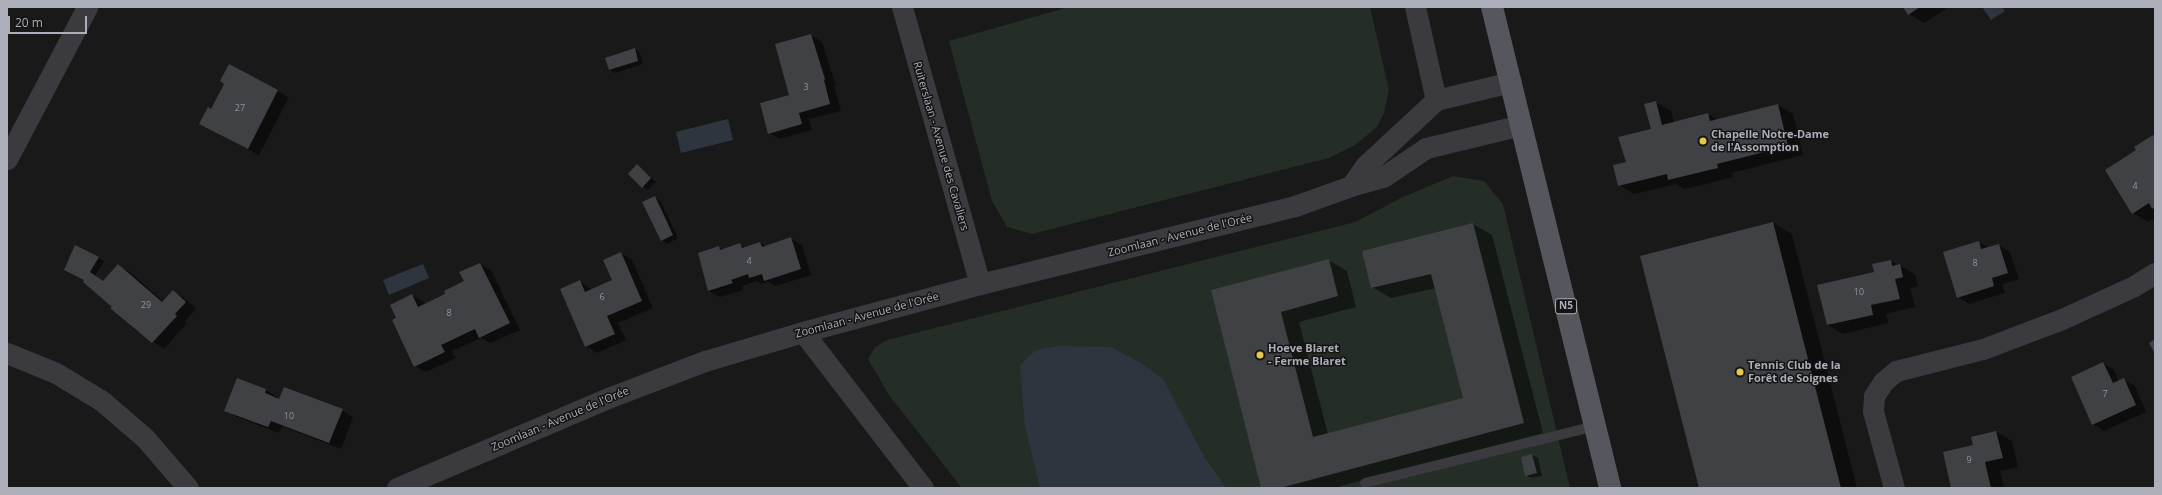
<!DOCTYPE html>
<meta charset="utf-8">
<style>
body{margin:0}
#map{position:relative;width:2162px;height:495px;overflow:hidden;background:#19191a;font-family:"Open Sans",sans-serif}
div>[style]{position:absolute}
.green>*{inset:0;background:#252d27}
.water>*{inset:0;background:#2f353e}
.shadow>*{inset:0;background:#0007}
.building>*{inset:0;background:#404144}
.lane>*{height:10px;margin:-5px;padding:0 5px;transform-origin:5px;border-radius:5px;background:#3a3a3f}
.street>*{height:21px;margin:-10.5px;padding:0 10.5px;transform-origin:10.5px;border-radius:10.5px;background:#3a3a3f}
.primary>*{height:22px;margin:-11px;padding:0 11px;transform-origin:11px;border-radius:11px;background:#56565e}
.dots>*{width:11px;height:11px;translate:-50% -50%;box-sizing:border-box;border:2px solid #141415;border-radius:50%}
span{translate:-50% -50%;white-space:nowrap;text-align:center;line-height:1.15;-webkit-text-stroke:3px #141415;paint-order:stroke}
.number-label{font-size:9px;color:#91939c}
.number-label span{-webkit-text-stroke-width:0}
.shield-label span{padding:1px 3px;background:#141415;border:1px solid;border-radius:3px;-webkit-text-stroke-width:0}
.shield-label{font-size:10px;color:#acaeb9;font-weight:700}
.poi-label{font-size:11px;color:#acaeb9;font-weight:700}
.left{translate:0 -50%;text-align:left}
.street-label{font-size:11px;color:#acaeb9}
.frame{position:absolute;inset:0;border:8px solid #acaeb9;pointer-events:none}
.scale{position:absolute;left:8px;top:16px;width:79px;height:18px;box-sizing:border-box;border:2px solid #acaeb9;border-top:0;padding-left:5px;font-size:12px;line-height:14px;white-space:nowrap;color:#acaeb9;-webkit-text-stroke:3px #141415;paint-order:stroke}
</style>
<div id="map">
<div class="green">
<div style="clip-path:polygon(1069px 7px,1370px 7px,1389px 90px,1384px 113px,1377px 127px,1355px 145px,1329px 158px,1032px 234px,1007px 227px,992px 201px,949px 41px)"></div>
<div style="clip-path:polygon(1453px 176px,1484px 181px,1503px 204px,1570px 488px,962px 488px,889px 395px,868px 359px,875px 347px,887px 340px,1355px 222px,1401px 198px)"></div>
</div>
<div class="water">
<div style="clip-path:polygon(1982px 7px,2002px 7px,2005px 11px,1991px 20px)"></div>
<div style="clip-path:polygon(728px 119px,733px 140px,681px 153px,676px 132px)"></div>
<div style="clip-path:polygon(423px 264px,429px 278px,389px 295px,383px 280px)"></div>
<div style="clip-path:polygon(1058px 346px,1111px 347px,1141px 363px,1163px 379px,1205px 458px,1226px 488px,1040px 488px,1025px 426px,1020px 365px,1036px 350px)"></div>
</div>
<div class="shadow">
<div style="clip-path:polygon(1904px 7px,1949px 7px,1924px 23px,1909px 14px)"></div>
<div style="clip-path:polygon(811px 35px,822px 42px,836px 86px,834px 86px,841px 111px,809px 119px,812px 130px,780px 139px,769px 133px,790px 96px)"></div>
<div style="clip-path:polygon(635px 49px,640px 53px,643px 64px,615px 73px,610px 70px)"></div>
<div style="clip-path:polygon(229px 66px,289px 97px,259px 155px,200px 124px,212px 110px,225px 83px)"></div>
<div style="clip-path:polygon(1655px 102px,1671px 111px,1674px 123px,1708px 114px,1718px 120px,1778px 105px,1793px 114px,1803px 155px,1732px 173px,1733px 177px,1685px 189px,1676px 184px,1634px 194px,1619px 185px,1627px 163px,1652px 130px)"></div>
<div style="clip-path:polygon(2153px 136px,2155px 138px,2155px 218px,2148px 222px,2133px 213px,2137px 151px)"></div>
<div style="clip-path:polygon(637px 165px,656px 182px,648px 190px,643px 187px)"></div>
<div style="clip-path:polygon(655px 197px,660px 200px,678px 238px,667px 244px,662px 240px)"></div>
<div style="clip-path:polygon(1773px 223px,1792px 234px,1857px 488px,1700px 488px,1641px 256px)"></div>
<div style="clip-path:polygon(1473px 224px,1492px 235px,1543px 433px,1341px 486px,1339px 488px,1262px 488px,1212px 291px,1328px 260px,1347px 271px,1356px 307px,1299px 322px,1328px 434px,1465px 399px,1436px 288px,1391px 298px,1372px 287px)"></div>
<div style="clip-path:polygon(790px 238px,802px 245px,811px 275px,776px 286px,768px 282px,761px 284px,756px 281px,742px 286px,743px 290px,720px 297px,709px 291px,700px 254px,719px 248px,723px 250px,740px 245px,745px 247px,760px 243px,766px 246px)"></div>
<div style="clip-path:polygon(1979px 242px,1989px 248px,1999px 245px,2010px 252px,2019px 279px,2002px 284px,2005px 293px,1969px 304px,1958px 297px)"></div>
<div style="clip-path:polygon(76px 246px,104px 261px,95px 276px,103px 282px,118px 266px,130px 272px,164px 302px,173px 291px,184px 298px,196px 309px,185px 321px,187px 323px,164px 349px,133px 328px,85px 280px)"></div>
<div style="clip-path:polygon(621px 253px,632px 260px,653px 308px,618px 323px,626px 340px,597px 353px,586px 346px,580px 281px,592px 290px,613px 281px)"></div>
<div style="clip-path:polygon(1891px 261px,1915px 274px,1918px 286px,1910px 288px,1915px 307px,1886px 314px,1888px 323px,1843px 334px,1828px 325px,1875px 272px)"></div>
<div style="clip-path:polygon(480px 264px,491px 270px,520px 330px,490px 343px,481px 338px,452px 351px,456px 358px,426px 372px,415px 366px,398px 319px,412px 295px,424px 302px,425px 305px,447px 295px,465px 282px)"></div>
<div style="clip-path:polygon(2103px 363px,2114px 370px,2119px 382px,2124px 380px,2135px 386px,2146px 412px,2104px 431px,2093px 424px)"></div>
<div style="clip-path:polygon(266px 390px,277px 397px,276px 399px,342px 410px,353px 417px,341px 449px,282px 426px,279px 433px,237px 417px,226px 410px)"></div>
<div style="clip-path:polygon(1996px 432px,2012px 441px,2018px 467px,2000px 471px,2004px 488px,1952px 488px,1974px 445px)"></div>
<div style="clip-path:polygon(1532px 455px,1538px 458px,1542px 476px,1532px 478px,1526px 475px)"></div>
</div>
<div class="building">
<div style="clip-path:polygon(1903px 7px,1920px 7px,1908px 15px)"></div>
<div style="clip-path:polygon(811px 34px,825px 79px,824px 80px,830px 104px,799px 113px,802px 124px,768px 134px,760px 103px,789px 95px,775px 44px)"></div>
<div style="clip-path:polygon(635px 48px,638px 61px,609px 70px,605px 58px)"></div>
<div style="clip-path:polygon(229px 64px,278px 90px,248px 149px,199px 124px,208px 107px,211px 109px,224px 84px,220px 81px)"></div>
<div style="clip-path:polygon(1656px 101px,1662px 125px,1708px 113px,1710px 121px,1778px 104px,1788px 146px,1717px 164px,1718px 168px,1668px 180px,1667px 174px,1618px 186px,1613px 165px,1626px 162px,1618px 137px,1651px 129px,1644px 104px)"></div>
<div style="clip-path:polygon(2153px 135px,2155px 139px,2155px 207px,2152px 209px,2149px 203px,2132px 214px,2105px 170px,2136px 150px,2134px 147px)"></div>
<div style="clip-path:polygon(637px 164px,651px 178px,642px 188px,628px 174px)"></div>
<div style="clip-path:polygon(655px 196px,673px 235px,661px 241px,642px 202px)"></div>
<div style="clip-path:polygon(1773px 222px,1841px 488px,1699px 488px,1640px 256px)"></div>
<div style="clip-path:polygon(1473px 223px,1524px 423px,1280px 488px,1261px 488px,1211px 290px,1329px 259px,1338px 296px,1281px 312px,1313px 437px,1463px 398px,1431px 274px,1371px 288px,1362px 251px)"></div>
<div style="clip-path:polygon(791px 237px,801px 269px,764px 281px,762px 274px,749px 278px,748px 274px,731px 280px,733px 283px,708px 291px,698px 253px,719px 246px,720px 250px,740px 243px,742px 248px,760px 242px,762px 247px)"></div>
<div style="clip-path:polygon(1979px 241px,1981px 249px,1999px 244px,2008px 273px,1992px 278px,1994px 286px,1957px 298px,1943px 252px)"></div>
<div style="clip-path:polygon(75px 245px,99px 257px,90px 272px,103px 281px,118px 264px,162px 302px,173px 290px,186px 302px,175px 314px,177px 316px,152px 343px,110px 308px,112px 307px,83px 282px,84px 280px,64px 270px)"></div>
<div style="clip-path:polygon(621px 252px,642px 301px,607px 316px,615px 334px,585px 347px,560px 289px,580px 280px,585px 292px,612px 280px,603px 260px)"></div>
<div style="clip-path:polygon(1891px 260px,1892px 266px,1900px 264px,1903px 277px,1895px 279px,1900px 299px,1871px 305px,1873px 315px,1827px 325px,1817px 285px,1874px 272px,1872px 264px)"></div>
<div style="clip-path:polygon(480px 263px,510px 323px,479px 338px,475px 329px,441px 345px,445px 352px,414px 367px,392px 320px,396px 318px,390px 305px,412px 294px,418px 307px,445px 294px,444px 291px,464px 281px,459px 272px)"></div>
<div style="clip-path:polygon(2155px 339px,2155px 354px,2149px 343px)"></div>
<div style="clip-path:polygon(2103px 362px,2113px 383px,2124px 378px,2136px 405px,2092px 425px,2071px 377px)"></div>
<div style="clip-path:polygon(237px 378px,266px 389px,265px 393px,279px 399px,284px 387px,343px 409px,329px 443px,271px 421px,268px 427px,224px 411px)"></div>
<div style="clip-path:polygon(1996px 431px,2003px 458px,1985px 462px,1991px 488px,1951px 488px,1943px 452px,1973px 445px,1971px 437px)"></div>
<div style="clip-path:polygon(1532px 454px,1537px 473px,1525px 476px,1521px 457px)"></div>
</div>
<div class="lane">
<div style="left:1365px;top:483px;width:237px;rotate:-13.9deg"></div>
</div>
<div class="street">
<div style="left:902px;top:7px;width:288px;rotate:74.3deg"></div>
<div style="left:1415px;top:7px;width:95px;rotate:77.3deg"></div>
<div style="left:7px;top:159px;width:172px;rotate:-62.2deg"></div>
<div style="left:1351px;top:186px;width:24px;rotate:-55deg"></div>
<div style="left:1365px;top:166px;width:97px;rotate:-42.9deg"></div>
<div style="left:1436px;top:100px;width:77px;rotate:-13.5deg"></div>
<div style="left:803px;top:332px;width:197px;rotate:52.4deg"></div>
<div style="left:7px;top:353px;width:53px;rotate:22.2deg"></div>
<div style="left:56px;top:373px;width:54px;rotate:31.3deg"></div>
<div style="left:102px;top:401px;width:57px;rotate:40.7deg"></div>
<div style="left:145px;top:438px;width:66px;rotate:49.3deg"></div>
<div style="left:397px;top:488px;width:229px;rotate:-23.1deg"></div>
<div style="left:608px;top:398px;width:104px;rotate:-20.9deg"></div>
<div style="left:705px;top:361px;width:102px;rotate:-16.5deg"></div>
<div style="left:803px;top:332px;width:183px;rotate:-15.2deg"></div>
<div style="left:980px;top:284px;width:325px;rotate:-13.9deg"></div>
<div style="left:1295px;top:206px;width:59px;rotate:-19.7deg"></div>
<div style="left:1351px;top:186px;width:33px;rotate:-16deg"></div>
<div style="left:1383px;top:177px;width:52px;rotate:-34deg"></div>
<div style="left:1426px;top:148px;width:98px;rotate:-13.6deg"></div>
<div style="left:1894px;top:488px;width:80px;rotate:-105.3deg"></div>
<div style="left:1873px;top:411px;width:15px;rotate:-86deg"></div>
<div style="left:1874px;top:396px;width:17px;rotate:-57deg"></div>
<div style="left:1883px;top:382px;width:17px;rotate:-40deg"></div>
<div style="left:1896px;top:371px;width:90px;rotate:-14.2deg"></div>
<div style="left:1983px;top:349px;width:85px;rotate:-20.8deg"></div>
<div style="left:2062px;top:319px;width:79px;rotate:-24.6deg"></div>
<div style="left:2134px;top:286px;width:25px;rotate:-32deg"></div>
</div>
<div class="primary">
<div style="left:1492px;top:7px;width:495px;rotate:76.2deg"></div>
</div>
<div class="dots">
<div style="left:1703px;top:141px;background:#e5c946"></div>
<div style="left:1260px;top:355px;background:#e5c946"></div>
<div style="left:1740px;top:372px;background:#e5c946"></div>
</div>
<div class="number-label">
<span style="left:806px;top:87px">3</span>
<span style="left:240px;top:108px">27</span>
<span style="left:2135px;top:186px">4</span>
<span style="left:749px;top:261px">4</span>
<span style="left:1975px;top:263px">8</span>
<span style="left:1859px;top:292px">10</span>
<span style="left:602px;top:297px">6</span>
<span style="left:146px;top:305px">29</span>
<span style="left:449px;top:313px">8</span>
<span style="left:2105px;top:394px">7</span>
<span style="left:289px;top:416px">10</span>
<span style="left:1969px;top:460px">9</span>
</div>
<div class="shield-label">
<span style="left:1566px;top:306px">N5</span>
</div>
<div class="poi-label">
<span class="left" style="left:1711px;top:141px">Chapelle Notre-Dame<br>de l'Assomption</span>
<span class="left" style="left:1268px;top:355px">Hoeve Blaret<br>- Ferme Blaret</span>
<span class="left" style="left:1748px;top:372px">Tennis Club de la<br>Forêt de Soignes</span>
</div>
<div class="street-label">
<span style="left:941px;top:146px;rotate:74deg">Ruiterslaan - Avenue des Cavaliers</span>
<span style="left:1180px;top:235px;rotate:-14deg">Zoomlaan - Avenue de l'Orée</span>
<span style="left:867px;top:315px;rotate:-15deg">Zoomlaan - Avenue de l'Orée</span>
<span style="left:560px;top:419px;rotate:-23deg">Zoomlaan - Avenue de l'Orée</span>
</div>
<div class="frame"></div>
<div class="scale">20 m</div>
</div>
